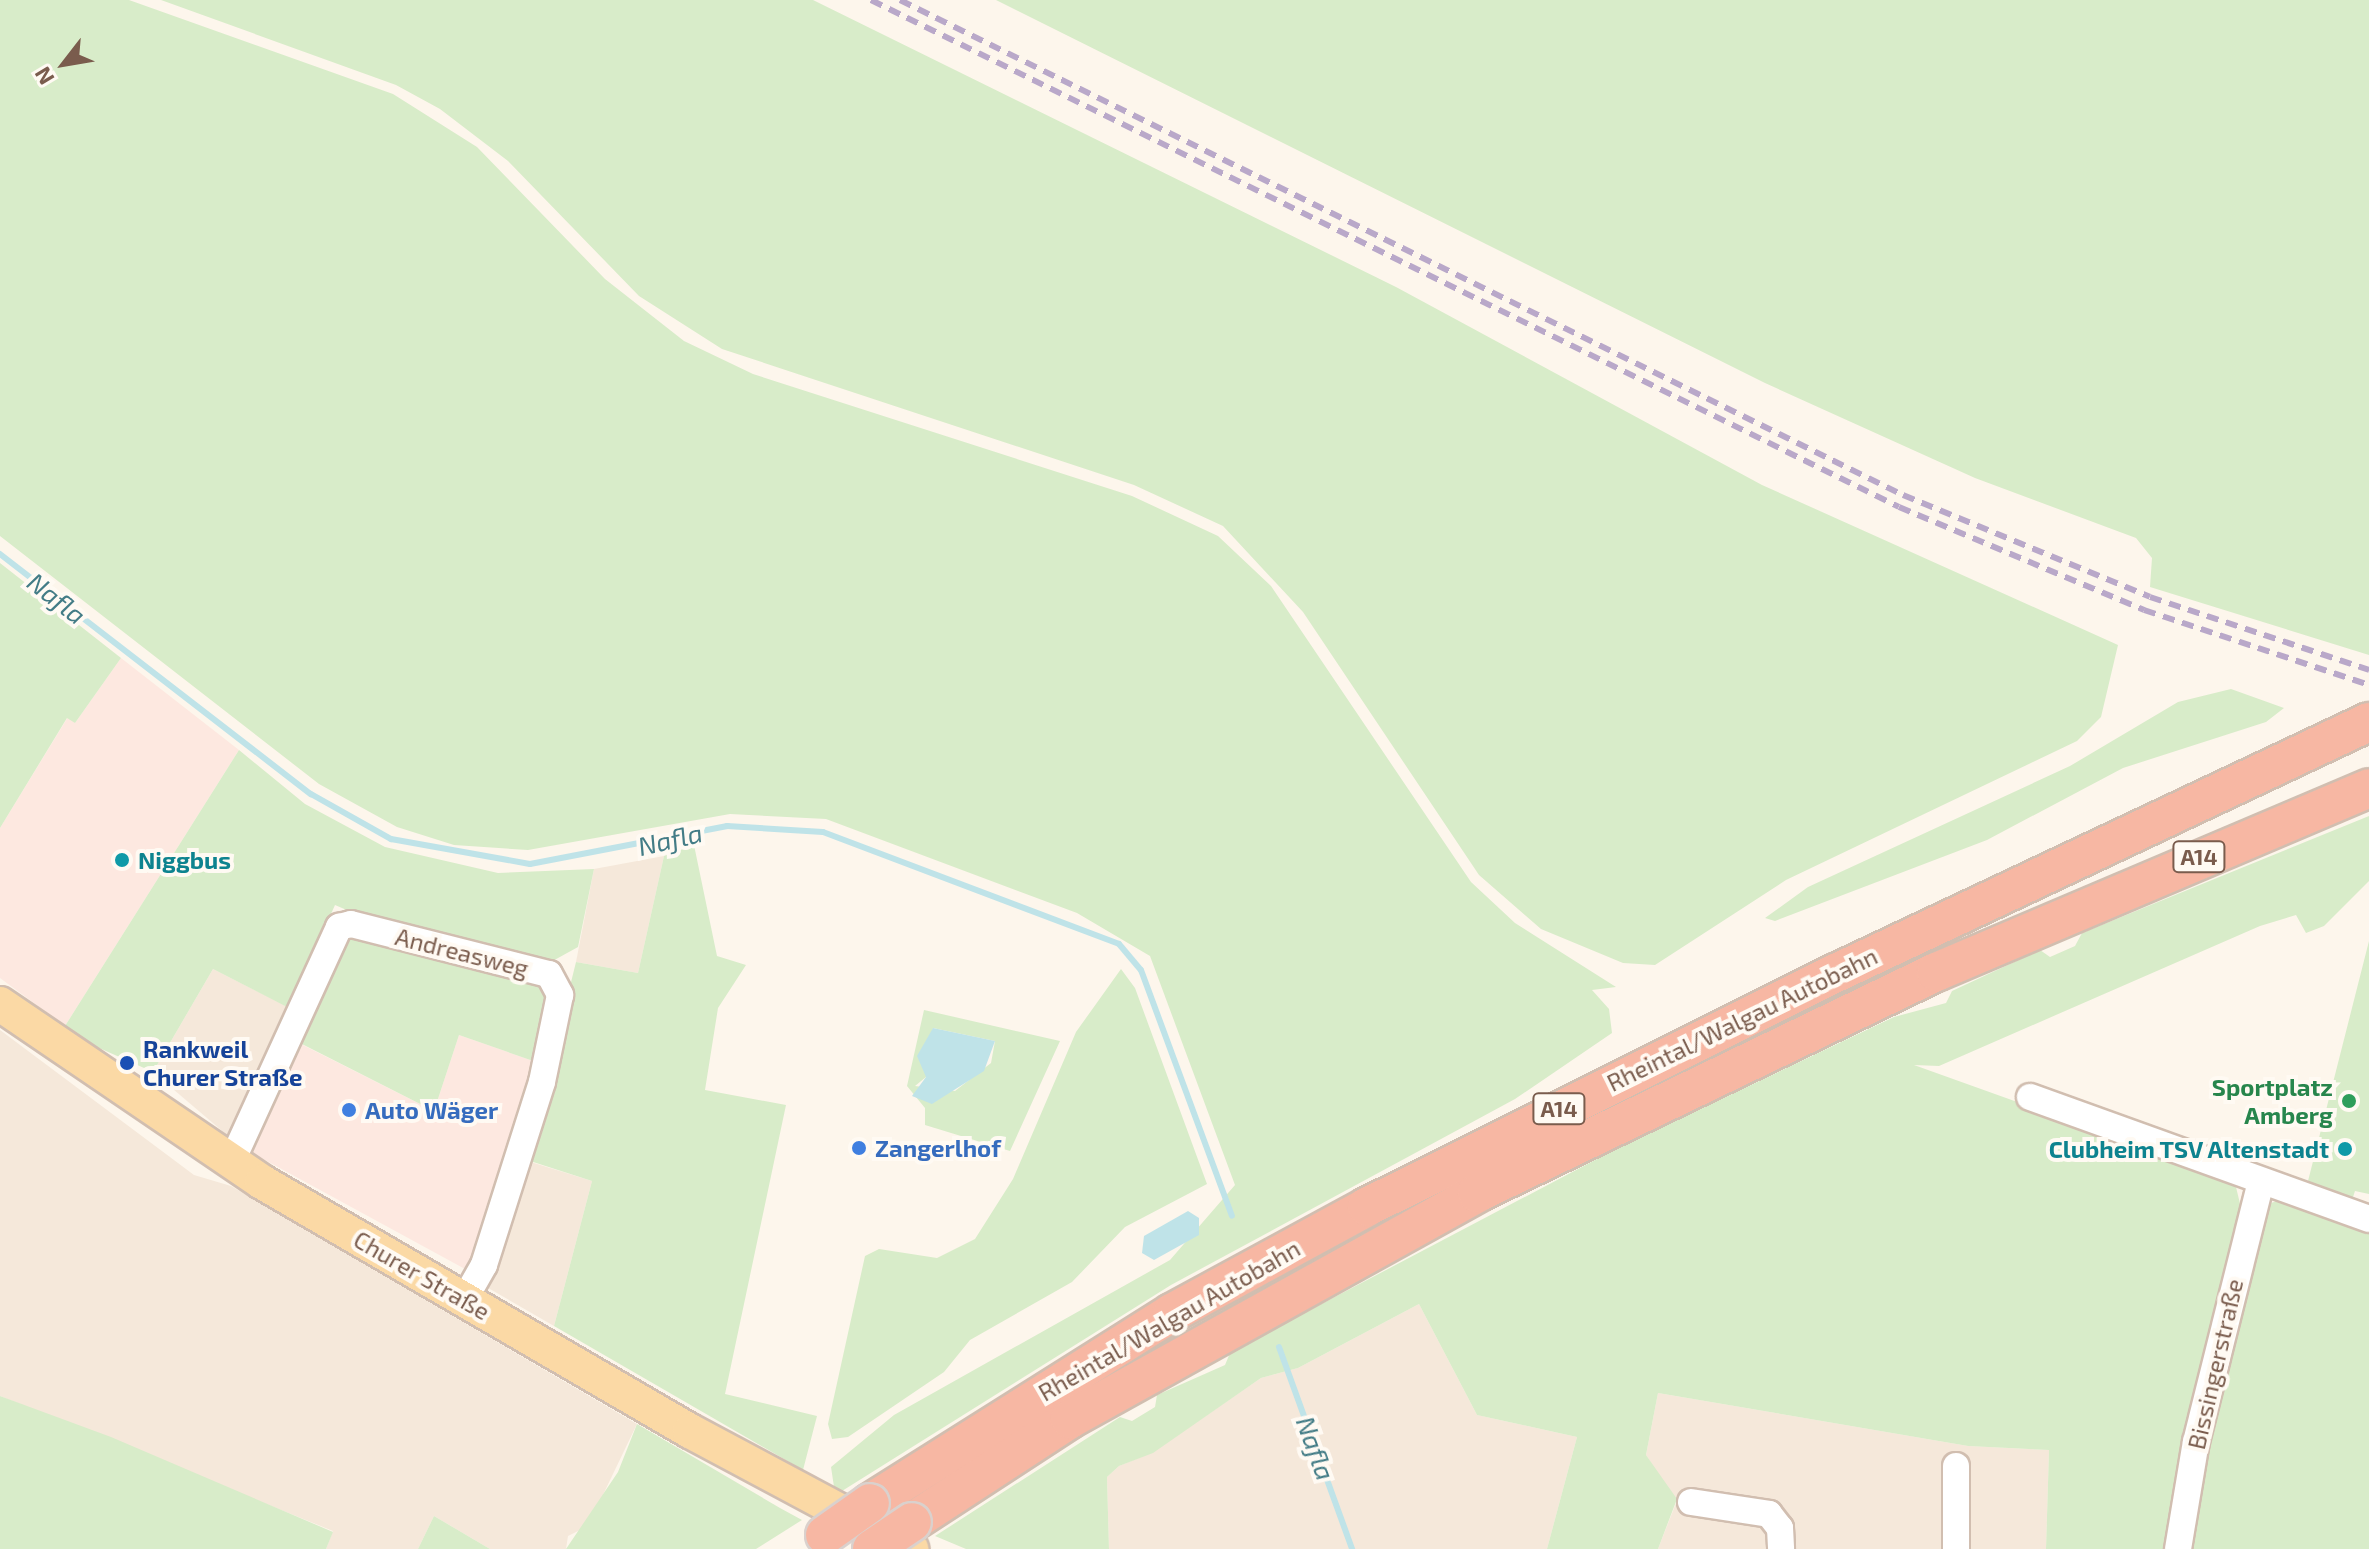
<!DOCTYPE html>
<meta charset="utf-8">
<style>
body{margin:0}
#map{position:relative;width:2369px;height:1549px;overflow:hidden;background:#fdf6ec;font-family:"Exo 2",sans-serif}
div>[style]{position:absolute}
.residential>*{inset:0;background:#f5e8da}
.commercial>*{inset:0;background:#fde8e0}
.green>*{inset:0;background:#d8ecc9}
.water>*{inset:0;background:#bfe3e8}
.stream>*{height:6px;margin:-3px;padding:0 3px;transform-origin:3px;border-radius:3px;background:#bfe3e8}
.roads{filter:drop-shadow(2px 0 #d1beb0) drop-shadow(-2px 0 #d1beb0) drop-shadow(0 2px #d1beb0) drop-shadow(0 -2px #d1beb0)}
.minor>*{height:26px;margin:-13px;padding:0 13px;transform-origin:13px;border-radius:13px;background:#fff}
.major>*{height:34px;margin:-17px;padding:0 17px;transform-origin:17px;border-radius:17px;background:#fbd9a5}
.highway>*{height:38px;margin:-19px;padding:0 19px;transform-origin:19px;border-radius:19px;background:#f7b7a3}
.rail>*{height:6px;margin-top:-3px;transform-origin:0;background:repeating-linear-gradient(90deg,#b9a8c9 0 12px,transparent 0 20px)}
.bridges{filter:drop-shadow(2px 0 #dad1cd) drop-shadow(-2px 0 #dad1cd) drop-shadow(0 2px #dad1cd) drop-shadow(0 -2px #dad1cd)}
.highway-bridge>*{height:38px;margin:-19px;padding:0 19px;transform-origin:19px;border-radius:19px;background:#f7b7a3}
.dots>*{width:22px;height:22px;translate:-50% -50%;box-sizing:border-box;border:4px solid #fffaf3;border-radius:50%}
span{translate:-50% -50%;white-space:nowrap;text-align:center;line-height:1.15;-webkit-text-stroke:8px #fffaf3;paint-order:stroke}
.shield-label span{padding:2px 6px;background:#fffaf3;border:2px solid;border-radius:6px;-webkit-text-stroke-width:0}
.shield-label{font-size:22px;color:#7a5c4d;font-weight:700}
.culture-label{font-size:24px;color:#0d838f;font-weight:700}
.left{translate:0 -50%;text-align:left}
.right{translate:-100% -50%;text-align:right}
.street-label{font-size:24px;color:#7a5c4d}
.transit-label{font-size:24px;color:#164399;font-weight:700}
.leisure-label{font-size:24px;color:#27864d;font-weight:700}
.shop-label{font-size:24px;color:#366cbe;font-weight:700}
.water-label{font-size:26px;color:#437c86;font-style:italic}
.north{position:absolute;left:24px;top:24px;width:80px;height:80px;-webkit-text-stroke:6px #fffaf3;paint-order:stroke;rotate:239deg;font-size:22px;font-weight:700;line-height:32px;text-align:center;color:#7a5c4d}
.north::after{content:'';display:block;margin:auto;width:28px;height:36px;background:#7a5c4d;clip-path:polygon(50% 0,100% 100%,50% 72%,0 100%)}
</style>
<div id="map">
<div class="residential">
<div style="clip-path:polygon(664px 856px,638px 973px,576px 962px,594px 869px)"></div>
<div style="clip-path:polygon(213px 969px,296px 1011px,241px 1147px,153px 1072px)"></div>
<div style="clip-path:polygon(0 1030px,194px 1175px,231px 1186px,637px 1424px,588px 1526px,568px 1536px,566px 1549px,490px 1549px,434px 1516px,418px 1549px,326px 1549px,333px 1531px,0 1396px)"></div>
<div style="clip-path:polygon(518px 1158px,592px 1181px,554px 1326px,476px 1281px)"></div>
<div style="clip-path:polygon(1419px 1304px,1477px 1415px,1577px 1437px,1547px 1549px,1109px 1549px,1107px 1477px,1119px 1466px,1153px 1452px,1261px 1378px,1298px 1368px)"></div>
<div style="clip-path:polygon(1658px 1393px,1968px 1446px,2049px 1450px,2046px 1549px,1658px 1549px,1676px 1503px,1646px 1455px)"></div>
</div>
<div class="commercial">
<div style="clip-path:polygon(121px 658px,239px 750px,65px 1026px,0 978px,0 828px,68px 717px,75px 723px)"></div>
<div style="clip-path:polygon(459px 1035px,539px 1063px,478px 1258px,465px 1269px,241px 1147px,289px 1038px,434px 1111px)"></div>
</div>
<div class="green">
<div style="clip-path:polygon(0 0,129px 0,393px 94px,477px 147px,605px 279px,684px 341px,753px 374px,1132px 496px,1218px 536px,1271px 586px,1471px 882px,1515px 923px,1616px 987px,1592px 990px,1609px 1009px,1612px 1033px,1515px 1099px,1171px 1285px,842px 1491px,834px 1487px,831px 1467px,894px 1415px,1170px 1260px,1235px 1185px,1150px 956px,1077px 913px,826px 819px,730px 814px,528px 850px,454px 845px,397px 827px,319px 784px,0 536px)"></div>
<div style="clip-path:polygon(161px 0,813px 0,1396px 287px,1762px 485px,2118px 645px,2101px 717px,2077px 741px,1786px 880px,1655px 965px,1623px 963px,1541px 929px,1479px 875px,1303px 612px,1223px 526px,1134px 485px,722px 349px,639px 296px,508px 161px,440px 109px,396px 85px)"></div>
<div style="clip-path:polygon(996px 0,2369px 0,2369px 655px,2150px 587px,2152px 558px,2136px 538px,1975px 478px,1765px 383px)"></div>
<div style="clip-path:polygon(0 563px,121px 658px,75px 723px,67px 718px,0 828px)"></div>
<div style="clip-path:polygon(2231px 689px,2284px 708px,2266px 722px,2123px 768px,1987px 840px,1775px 921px,1765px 918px,1808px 887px,2070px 766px,2178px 702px)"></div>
<div style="clip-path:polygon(239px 750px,305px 804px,385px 847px,498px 873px,594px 869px,578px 947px,549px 963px,384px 926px,335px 905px,289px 1008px,213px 969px,153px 1072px,97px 1047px,65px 1026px)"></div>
<div style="clip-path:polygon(2369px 816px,2369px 881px,2324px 926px,2306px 933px,2296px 915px,2260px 926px,1939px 1066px,1914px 1065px,2196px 1166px,2236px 1187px,2242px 1212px,2170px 1549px,2046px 1549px,2049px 1450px,1968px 1446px,1658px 1393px,1646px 1455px,1677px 1499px,1658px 1549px,1547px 1549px,1577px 1437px,1477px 1415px,1419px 1304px,1298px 1368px,1261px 1378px,1153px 1453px,1119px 1466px,1107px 1477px,1109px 1549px,966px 1549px,935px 1536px,1120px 1417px,1132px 1421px,1155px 1407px,1157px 1395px,1225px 1365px,1230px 1353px,1255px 1339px,1614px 1150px,1894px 1017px,1946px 1003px,1952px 991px,2040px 950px,2050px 957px,2075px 946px,2082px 933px)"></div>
<div style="clip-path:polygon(694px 845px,717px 956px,746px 965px,718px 1008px,705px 1090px,786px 1105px,725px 1394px,817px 1416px,803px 1470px,554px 1326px,592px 1181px,527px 1160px,576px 962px,638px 973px,664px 856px)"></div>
<div style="clip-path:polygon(354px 936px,532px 977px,548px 989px,539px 1063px,459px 1035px,434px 1111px,296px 1041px,344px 939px)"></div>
<div style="clip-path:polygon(2369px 941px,2369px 1194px,2355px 1191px,2351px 1203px,2307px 1185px)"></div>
<div style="clip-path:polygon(1121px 969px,1135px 988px,1207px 1184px,1125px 1227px,1072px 1282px,970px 1340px,944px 1372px,848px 1437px,832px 1439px,828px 1424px,865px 1256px,879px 1249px,937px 1258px,975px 1239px,1013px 1179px,1076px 1032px)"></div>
<div style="clip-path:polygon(evenodd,924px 1010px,1060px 1041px,1010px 1151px,925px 1125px,925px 1108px,907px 1086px,924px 1010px,933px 1028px,995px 1041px,991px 1063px,955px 1091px,915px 1086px,926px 1077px,933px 1028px)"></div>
<div style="clip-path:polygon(2283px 1199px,2369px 1229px,2369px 1549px,2188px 1549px,2205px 1445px,2268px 1204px)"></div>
<div style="clip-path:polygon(0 1396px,111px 1437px,333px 1532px,326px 1549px,0 1549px)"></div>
<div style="clip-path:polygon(637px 1424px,780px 1508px,802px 1520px,756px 1549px,566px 1549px,618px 1472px)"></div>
<div style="clip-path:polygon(434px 1516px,490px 1549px,418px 1549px)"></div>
</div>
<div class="water">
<div style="clip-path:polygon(933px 1028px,995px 1041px,984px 1071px,932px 1104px,912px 1096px,926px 1077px,917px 1056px)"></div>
<div style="clip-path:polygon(1188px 1211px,1199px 1218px,1199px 1235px,1154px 1260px,1142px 1253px,1144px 1236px)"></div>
</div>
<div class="stream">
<div style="left:0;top:554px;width:393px;rotate:37.7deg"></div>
<div style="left:311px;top:794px;width:92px;rotate:29.4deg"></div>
<div style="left:391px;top:839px;width:141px;rotate:10.2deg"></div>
<div style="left:530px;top:864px;width:201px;rotate:-10.9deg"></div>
<div style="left:727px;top:826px;width:96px;rotate:3.6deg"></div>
<div style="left:823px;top:832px;width:316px;rotate:20.7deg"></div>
<div style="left:1119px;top:944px;width:34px;rotate:50deg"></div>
<div style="left:1141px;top:970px;width:262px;rotate:69.7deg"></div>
<div style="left:1279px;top:1347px;width:215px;rotate:70.1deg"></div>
</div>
<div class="roads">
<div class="minor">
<div style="left:2030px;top:1097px;width:360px;rotate:19.8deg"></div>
<div style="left:231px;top:1163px;width:260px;rotate:-65.4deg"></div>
<div style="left:339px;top:927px;width:12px;rotate:-14deg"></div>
<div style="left:351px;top:924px;width:204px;rotate:14.2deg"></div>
<div style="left:549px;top:974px;width:24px;rotate:62deg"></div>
<div style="left:560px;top:995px;width:89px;rotate:101.7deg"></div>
<div style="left:542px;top:1082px;width:192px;rotate:107.6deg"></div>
<div style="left:484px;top:1265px;width:40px;rotate:119.7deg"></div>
<div style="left:1691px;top:1502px;width:79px;rotate:8.7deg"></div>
<div style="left:1769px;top:1514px;width:18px;rotate:52deg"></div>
<div style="left:1780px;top:1528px;width:21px;rotate:87deg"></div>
<div style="left:1956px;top:1549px;width:83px;rotate:-90deg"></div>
<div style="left:2178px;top:1549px;width:109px;rotate:-80.5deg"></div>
<div style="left:2196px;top:1442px;width:268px;rotate:-76deg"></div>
</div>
<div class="major">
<div style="left:0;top:1004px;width:317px;rotate:34.2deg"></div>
<div style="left:262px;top:1182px;width:495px;rotate:30.2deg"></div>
<div style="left:690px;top:1431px;width:251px;rotate:28.1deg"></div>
</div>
<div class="highway">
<div style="left:870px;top:1503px;width:357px;rotate:-32.2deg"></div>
<div style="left:1172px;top:1313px;width:222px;rotate:-28.5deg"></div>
<div style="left:1367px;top:1207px;width:524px;rotate:-26.52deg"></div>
<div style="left:1836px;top:973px;width:589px;rotate:-25.22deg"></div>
<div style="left:912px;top:1522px;width:189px;rotate:-33.1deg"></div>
<div style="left:1070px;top:1419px;width:466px;rotate:-29deg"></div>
<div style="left:1477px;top:1193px;width:509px;rotate:-25.71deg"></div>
<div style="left:1936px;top:972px;width:470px;rotate:-23deg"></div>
</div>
</div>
<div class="rail">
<div style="left:871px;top:0;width:1146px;rotate:26.25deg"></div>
<div style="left:1899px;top:507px;width:266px;rotate:22.8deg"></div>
<div style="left:2144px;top:610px;width:237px;rotate:18.4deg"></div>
<div style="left:900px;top:0;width:1118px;rotate:26.27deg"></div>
<div style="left:1903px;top:495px;width:267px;rotate:22.4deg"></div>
<div style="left:2150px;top:597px;width:231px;rotate:18.4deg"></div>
</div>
<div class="bridges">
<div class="highway-bridge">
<div style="left:825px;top:1535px;width:55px;rotate:-35.4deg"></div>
<div style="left:872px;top:1549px;width:48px;rotate:-34deg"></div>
</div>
</div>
<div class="dots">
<div style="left:122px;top:860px;background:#0f9aa8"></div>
<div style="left:127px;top:1063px;background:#1a4fb4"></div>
<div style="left:2349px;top:1101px;background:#2e9e5b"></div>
<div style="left:349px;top:1110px;background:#3f7fe0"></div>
<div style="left:859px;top:1148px;background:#3f7fe0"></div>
<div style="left:2345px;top:1149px;background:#0f9aa8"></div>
</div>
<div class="shield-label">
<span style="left:2199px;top:857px">A14</span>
<span style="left:1559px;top:1109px">A14</span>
</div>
<div class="culture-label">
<span class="left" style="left:138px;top:860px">Niggbus</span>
<span class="right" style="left:2329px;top:1149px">Clubheim TSV Altenstadt</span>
</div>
<div class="street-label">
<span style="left:462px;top:952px;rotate:14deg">Andreasweg</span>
<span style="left:1742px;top:1019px;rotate:-26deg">Rheintal/Walgau Autobahn</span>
<span style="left:422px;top:1275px;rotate:30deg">Churer Straße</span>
<span style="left:1169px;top:1320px;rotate:-30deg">Rheintal/Walgau Autobahn</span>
<span style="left:2215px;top:1364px;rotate:-77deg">Bissingerstraße</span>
</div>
<div class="transit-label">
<span class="left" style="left:143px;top:1063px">Rankweil<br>Churer Straße</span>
</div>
<div class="leisure-label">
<span class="right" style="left:2333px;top:1101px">Sportplatz<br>Amberg</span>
</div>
<div class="shop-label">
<span class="left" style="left:365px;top:1110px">Auto Wäger</span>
<span class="left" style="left:875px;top:1148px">Zangerlhof</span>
</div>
<div class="water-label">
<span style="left:57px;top:598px;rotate:38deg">Nafla</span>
<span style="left:670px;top:839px;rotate:-13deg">Nafla</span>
<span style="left:1316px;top:1448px;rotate:70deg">Nafla</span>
</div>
<div class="north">N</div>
</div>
